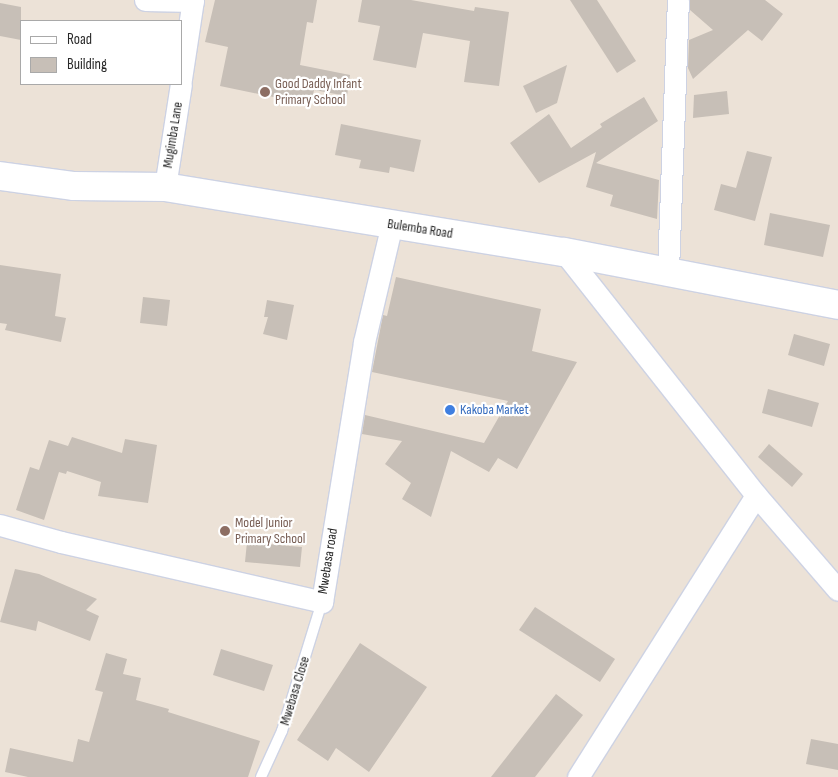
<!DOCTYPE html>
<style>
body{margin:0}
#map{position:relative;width:838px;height:777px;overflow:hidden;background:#ece2d7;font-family:"Sofia Sans Condensed",sans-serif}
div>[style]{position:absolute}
.building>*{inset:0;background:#c7bfb7}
.roads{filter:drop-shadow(1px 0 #cdd2e3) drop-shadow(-1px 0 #cdd2e3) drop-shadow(0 1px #cdd2e3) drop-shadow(0 -1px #cdd2e3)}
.lane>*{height:10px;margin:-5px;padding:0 5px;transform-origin:5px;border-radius:5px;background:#fff}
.street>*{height:21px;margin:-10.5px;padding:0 10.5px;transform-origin:10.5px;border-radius:10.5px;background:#fff}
.secondary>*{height:28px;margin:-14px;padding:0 14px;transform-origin:14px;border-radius:14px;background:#fff}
.dots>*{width:14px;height:14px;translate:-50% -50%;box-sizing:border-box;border:2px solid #fff;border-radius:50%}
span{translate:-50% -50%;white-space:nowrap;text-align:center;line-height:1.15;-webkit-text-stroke:4.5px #fff;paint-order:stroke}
.education-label{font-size:14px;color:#785e54}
.left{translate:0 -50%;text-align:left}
.street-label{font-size:14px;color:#282828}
.shop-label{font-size:14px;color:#366cbe}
.legend{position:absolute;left:20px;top:20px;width:162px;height:65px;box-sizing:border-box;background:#fff;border:1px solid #a9a9a9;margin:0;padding:6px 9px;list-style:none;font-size:15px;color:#282828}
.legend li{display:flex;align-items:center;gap:10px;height:25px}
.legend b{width:25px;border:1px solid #a9a9a9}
</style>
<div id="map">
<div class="building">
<div style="clip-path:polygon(215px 0,317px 0,313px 23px,307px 22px,300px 65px,350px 75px,347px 96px,314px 90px,312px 100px,299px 98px,298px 102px,220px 86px,228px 47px,205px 42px)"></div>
<div style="clip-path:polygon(362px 0,411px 0,474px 11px,475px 7px,509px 12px,499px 86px,464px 82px,470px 41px,423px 33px,416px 68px,373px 60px,380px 26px,358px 22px)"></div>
<div style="clip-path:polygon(570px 0,597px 0,636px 61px,617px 73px)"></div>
<div style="clip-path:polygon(690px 0,765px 0,783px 14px,762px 41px,748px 30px,693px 79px,688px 68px,689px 40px,713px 30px,690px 10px)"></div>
<div style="clip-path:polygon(0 3px,21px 7px,21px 40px,0 36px)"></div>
<div style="clip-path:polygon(567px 65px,557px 103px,536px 113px,523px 86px)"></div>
<div style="clip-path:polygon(727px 91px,729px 114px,693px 118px,694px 95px)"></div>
<div style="clip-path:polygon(644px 97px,658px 121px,596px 163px,659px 180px,657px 219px,610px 206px,613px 195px,586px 187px,596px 152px,539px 183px,510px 143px,549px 114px,571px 148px,602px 127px,600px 124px)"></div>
<div style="clip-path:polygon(341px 124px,421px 140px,414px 172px,390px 167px,389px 173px,359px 168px,361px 160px,335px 155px)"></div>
<div style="clip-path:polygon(747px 151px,772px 157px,755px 221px,714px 210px,721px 184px,736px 188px)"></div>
<div style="clip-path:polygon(770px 213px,830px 225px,823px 257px,764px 245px)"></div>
<div style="clip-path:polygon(0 265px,61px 274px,55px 316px,66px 318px,61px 342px,5px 330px,7px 324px,0 323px)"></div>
<div style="clip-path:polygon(396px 277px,541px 309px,532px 351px,577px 362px,517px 469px,498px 458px,489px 472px,451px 451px,431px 517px,402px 499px,411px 483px,385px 464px,402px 441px,362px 434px,365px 415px,484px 443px,508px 401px,372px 372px,383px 315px,387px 316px)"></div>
<div style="clip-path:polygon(143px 297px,170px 300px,167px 326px,140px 323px)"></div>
<div style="clip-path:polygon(267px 300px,294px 305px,287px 340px,263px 334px,268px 317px,264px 317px)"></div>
<div style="clip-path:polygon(794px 334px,830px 344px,824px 366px,788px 355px)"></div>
<div style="clip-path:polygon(768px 389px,819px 403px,812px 427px,762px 413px)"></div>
<div style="clip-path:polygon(72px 437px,122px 453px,125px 439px,157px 445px,148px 503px,98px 496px,101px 482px,67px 471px,66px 474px,59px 472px,44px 520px,16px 510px,30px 467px,39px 470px,49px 440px,68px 446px)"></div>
<div style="clip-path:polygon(769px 444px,803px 474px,792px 487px,758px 457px)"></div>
<div style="clip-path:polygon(247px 542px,302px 547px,300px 567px,245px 562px)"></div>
<div style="clip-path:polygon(15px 569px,39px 574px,97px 599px,86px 610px,99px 616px,90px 641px,38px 621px,36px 631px,0 622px)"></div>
<div style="clip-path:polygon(535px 607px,615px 659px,600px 682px,519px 630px)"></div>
<div style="clip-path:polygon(360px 643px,427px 687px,369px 772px,336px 748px,328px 761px,297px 740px)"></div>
<div style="clip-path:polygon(221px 649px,273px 665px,264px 691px,213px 675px)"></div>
<div style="clip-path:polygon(106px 653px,127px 659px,123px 674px,141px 678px,136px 700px,169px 709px,168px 712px,260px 741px,248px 777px,28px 777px,5px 772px,10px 748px,73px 762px,78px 739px,89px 742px,103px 692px,95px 690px)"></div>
<div style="clip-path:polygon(556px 694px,583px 715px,535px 777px,491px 777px)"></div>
<div style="clip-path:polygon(811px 739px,838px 744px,838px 770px,806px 764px)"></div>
</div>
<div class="roads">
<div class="lane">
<div style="left:261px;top:777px;width:51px;rotate:-65.5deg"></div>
<div style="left:282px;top:731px;width:135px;rotate:-72.8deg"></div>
</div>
<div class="street">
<div style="left:145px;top:0;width:48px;rotate:1.2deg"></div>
<div style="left:181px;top:79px;width:80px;rotate:-81.4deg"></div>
<div style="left:165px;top:187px;width:104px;rotate:-81.2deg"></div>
<div style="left:564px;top:252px;width:310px;rotate:51.7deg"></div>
<div style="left:756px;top:495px;width:125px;rotate:49.2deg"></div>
<div style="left:668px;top:271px;width:271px;rotate:-87.9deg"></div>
<div style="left:0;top:525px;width:63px;rotate:15.6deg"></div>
<div style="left:61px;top:542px;width:268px;rotate:12.9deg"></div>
<div style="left:322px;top:602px;width:263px;rotate:-80.8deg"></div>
<div style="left:364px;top:342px;width:121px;rotate:-76.7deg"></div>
<div style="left:578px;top:777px;width:333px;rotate:-57.7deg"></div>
</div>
<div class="secondary">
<div style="left:0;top:176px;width:75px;rotate:7.7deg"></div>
<div style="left:74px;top:186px;width:91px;rotate:0.6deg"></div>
<div style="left:165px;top:187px;width:404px;rotate:9.3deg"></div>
<div style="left:564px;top:252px;width:279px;rotate:10.9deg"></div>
</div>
</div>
<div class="dots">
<div style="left:265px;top:92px;background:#8d6e63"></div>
<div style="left:450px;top:410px;background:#3f7fe0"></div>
<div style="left:225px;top:531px;background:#8d6e63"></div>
</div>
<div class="education-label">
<span class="left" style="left:275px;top:92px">Good Daddy Infant<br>Primary School</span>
<span class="left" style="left:235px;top:531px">Model Junior<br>Primary School</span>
</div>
<div class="street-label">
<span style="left:173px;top:135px;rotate:-81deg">Mugimba Lane</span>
<span style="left:420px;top:229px;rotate:9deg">Bulemba Road</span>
<span style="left:328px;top:561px;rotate:-81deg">Mwebasa road</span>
<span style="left:295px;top:691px;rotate:-73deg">Mwebasa Close</span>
</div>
<div class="shop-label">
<span class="left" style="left:460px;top:410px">Kakoba Market</span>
</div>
<ul class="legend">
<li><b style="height:6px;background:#fff"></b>Road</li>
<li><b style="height:14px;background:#c7bfb7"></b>Building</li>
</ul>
</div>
